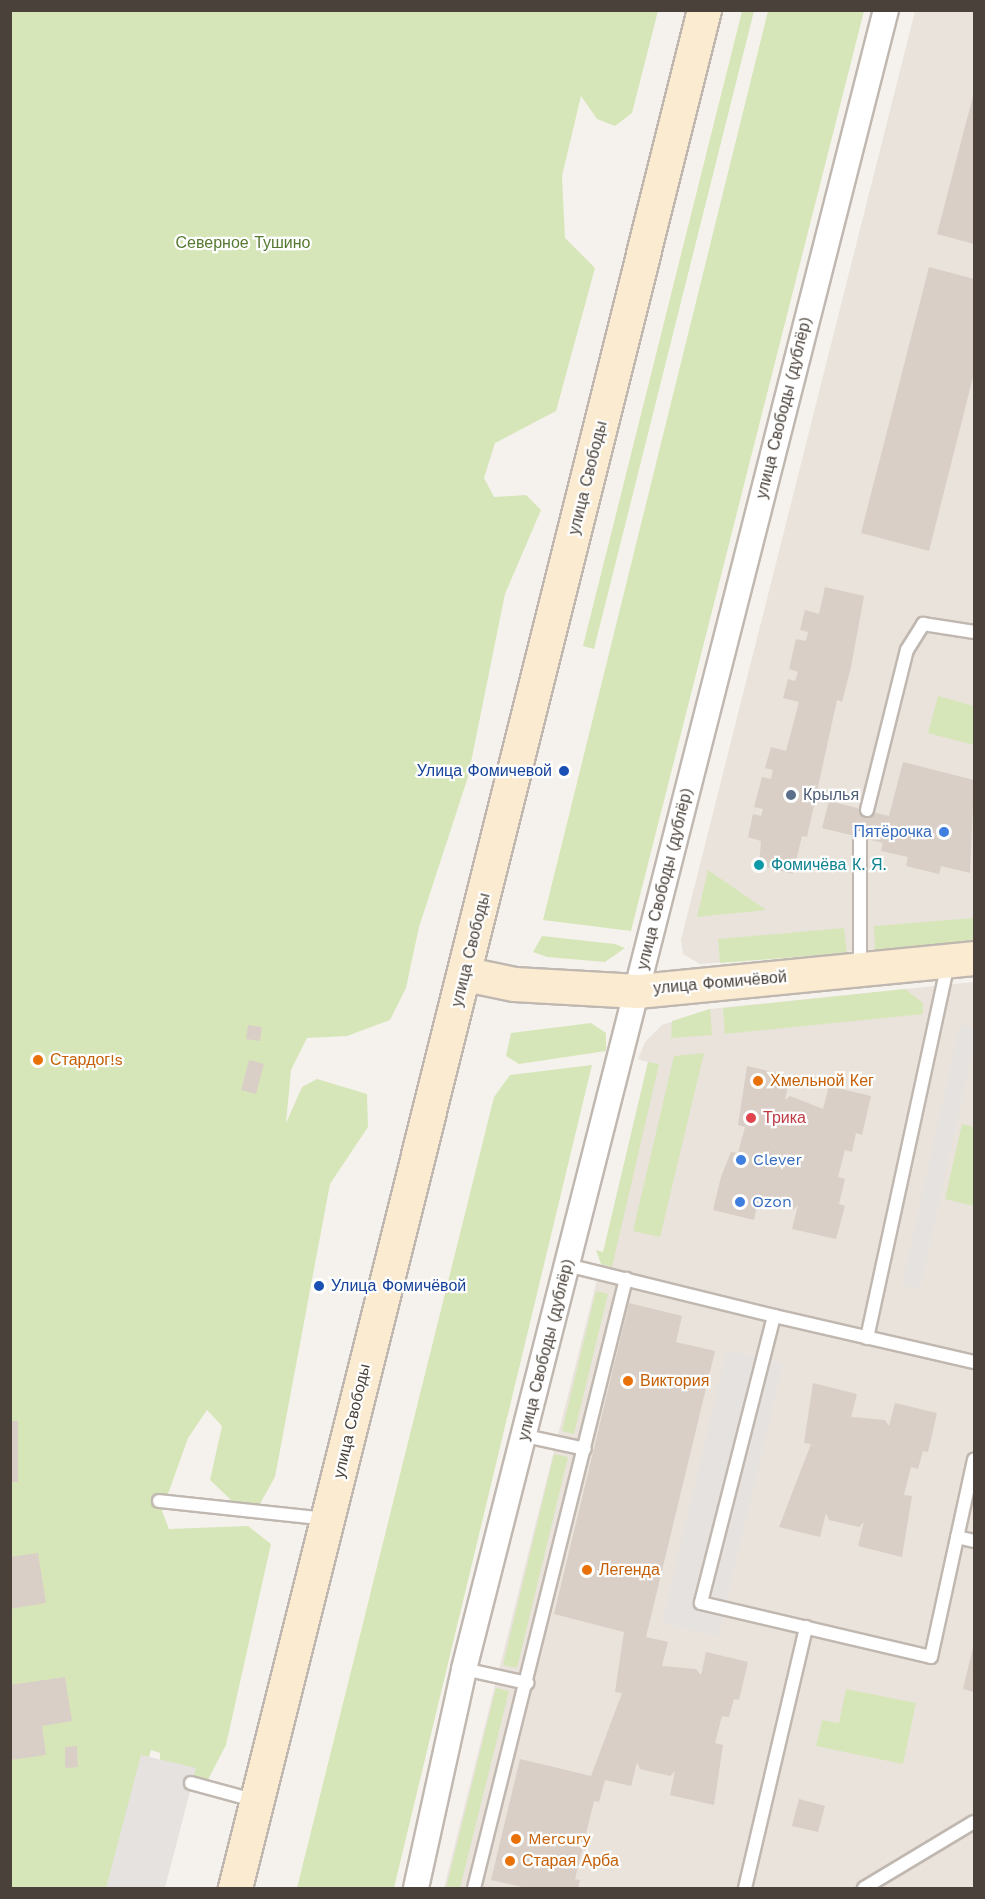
<!DOCTYPE html>
<meta charset="utf-8">
<style>
body{margin:0}
#map{position:relative;width:985px;height:1899px;overflow:hidden;background:#f5f2ed;font-family:"Work Sans",sans-serif}
div>[style]{position:absolute}
.residential>*{inset:0;background:#e9e3db}
.green>*{inset:0;background:#d7e6b9}
.parking>*{inset:0;background:#e5e2e0}
.building>*{inset:0;background:#d9cfc6}
.roads{filter:drop-shadow(2px 0 #c0b8b0) drop-shadow(-2px 0 #c0b8b0) drop-shadow(0 2px #c0b8b0) drop-shadow(0 -2px #c0b8b0)}
.lane>*{height:12px;margin:-6px;padding:0 6px;transform-origin:6px;border-radius:6px;background:#fff}
.street>*{height:24px;margin:-12px;padding:0 12px;transform-origin:12px;border-radius:12px;background:#fff}
.secondary>*{height:33px;margin:-16.5px;padding:0 16.5px;transform-origin:16.5px;border-radius:16.5px;background:#fbecd1}
.dots>*{width:16px;height:16px;translate:-50% -50%;box-sizing:border-box;border:3px solid #fff;border-radius:50%}
span{translate:-50% -50%;white-space:nowrap;text-align:center;line-height:1.15;-webkit-text-stroke:4.5px #fff;paint-order:stroke}
.park-label{font-size:16px;color:#557930}
.street-label{font-size:16px;color:#4a423a}
.transit-label{font-size:16px;color:#164399}
.right{translate:-100% -50%;text-align:right}
.left{translate:0 -50%;text-align:left}
.service-label{font-size:16px;color:#4e5e75}
.shop-label{font-size:16px;color:#366cbe}
.culture-label{font-size:16px;color:#0d838f}
.food-label{font-size:16px;color:#c56008}
.health-label{font-size:16px;color:#be3a42}
.frame{position:absolute;inset:0;border:12px solid #4a423a;pointer-events:none}
</style>
<div id="map">
<div class="residential">
<div style="clip-path:polygon(915px 11px,974px 11px,974px 941px,700px 964px,683px 954px,681px 940px)"></div>
<div style="clip-path:polygon(974px 982px,974px 1888px,444px 1888px,601px 1264px,648px 1062px,638px 1059px,645px 1042px,662px 1025px,710px 1009px)"></div>
</div>
<div class="green">
<div style="clip-path:polygon(11px 11px,658px 11px,632px 113px,615px 126px,597px 119px,581px 96px,562px 176px,565px 238px,595px 268px,556px 411px,495px 443px,484px 478px,494px 497px,526px 495px,541px 510px,505px 594px,468px 777px,419px 927px,406px 988px,390px 1020px,347px 1036px,307px 1038px,291px 1070px,286px 1123px,302px 1087px,317px 1079px,367px 1094px,368px 1127px,330px 1184px,275px 1477px,257px 1509px,232px 1501px,210px 1480px,222px 1426px,207px 1410px,188px 1438px,162px 1511px,169px 1529px,248px 1526px,271px 1544px,226px 1745px,201px 1793px,160px 1784px,160px 1753px,151px 1750px,112px 1888px,11px 1888px)"></div>
<div style="clip-path:polygon(742px 11px,754px 11px,594px 649px,583px 646px)"></div>
<div style="clip-path:polygon(768px 11px,864px 11px,631px 931px,543px 920px)"></div>
<div style="clip-path:polygon(938px 696px,974px 706px,974px 745px,928px 733px)"></div>
<div style="clip-path:polygon(708px 870px,766px 910px,697px 917px)"></div>
<div style="clip-path:polygon(974px 918px,974px 941px,875px 950px,874px 926px)"></div>
<div style="clip-path:polygon(844px 928px,847px 953px,720px 963px,718px 939px)"></div>
<div style="clip-path:polygon(542px 936px,615px 944px,625px 948px,605px 962px,547px 957px,533px 952px)"></div>
<div style="clip-path:polygon(905px 989px,923px 1003px,923px 1014px,725px 1034px,723px 1008px)"></div>
<div style="clip-path:polygon(710px 1009px,712px 1035px,671px 1038px,672px 1021px)"></div>
<div style="clip-path:polygon(591px 1023px,606px 1033px,606px 1051px,519px 1064px,506px 1056px,511px 1033px)"></div>
<div style="clip-path:polygon(704px 1053px,660px 1237px,633px 1231px,674px 1056px)"></div>
<div style="clip-path:polygon(648px 1062px,659px 1064px,612px 1267px,601px 1264px,596px 1250px,603px 1252px)"></div>
<div style="clip-path:polygon(592px 1065px,394px 1888px,297px 1888px,494px 1097px,510px 1075px)"></div>
<div style="clip-path:polygon(962px 1124px,974px 1127px,974px 1206px,945px 1199px)"></div>
<div style="clip-path:polygon(596px 1291px,608px 1294px,574px 1434px,562px 1431px)"></div>
<div style="clip-path:polygon(554px 1454px,568px 1457px,517px 1668px,503px 1665px)"></div>
<div style="clip-path:polygon(496px 1688px,509px 1691px,460px 1888px,446px 1888px)"></div>
<div style="clip-path:polygon(846px 1689px,916px 1703px,903px 1764px,816px 1746px,822px 1720px,839px 1723px)"></div>
</div>
<div class="parking">
<div style="clip-path:polygon(960px 1025px,974px 1028px,974px 1045px,920px 1289px,902px 1285px)"></div>
<div style="clip-path:polygon(727px 1350px,783px 1364px,718px 1636px,662px 1623px)"></div>
<div style="clip-path:polygon(141px 1755px,196px 1768px,165px 1888px,106px 1888px)"></div>
</div>
<div class="building">
<div style="clip-path:polygon(974px 92px,974px 244px,937px 234px)"></div>
<div style="clip-path:polygon(929px 267px,974px 279px,974px 373px,929px 551px,861px 533px)"></div>
<div style="clip-path:polygon(825px 587px,864px 596px,851px 667px,842px 702px,837px 700px,807px 837px,802px 836px,793px 874px,759px 865px,761px 841px,748px 837px,753px 814px,761px 816px,763px 809px,754px 807px,762px 777px,771px 779px,773px 770px,765px 768px,771px 747px,786px 751px,799px 702px,783px 698px,788px 679px,795px 681px,798px 672px,789px 669px,796px 639px,806px 641px,808px 632px,800px 630px,805px 610px,819px 614px)"></div>
<div style="clip-path:polygon(903px 762px,974px 780px,970px 873px,941px 866px,939px 874px,906px 866px,908px 857px,881px 851px,883px 843px,822px 828px,829px 801px,889px 816px)"></div>
<div style="clip-path:polygon(248px 1025px,262px 1027px,260px 1041px,246px 1039px)"></div>
<div style="clip-path:polygon(32px 1056px,44px 1057px,44px 1065px,32px 1064px)"></div>
<div style="clip-path:polygon(249px 1060px,264px 1064px,256px 1094px,241px 1090px)"></div>
<div style="clip-path:polygon(747px 1066px,790px 1076px,785px 1100px,790px 1096px,823px 1109px,829px 1086px,871px 1096px,862px 1135px,856px 1133px,852px 1152px,845px 1150px,838px 1177px,845px 1179px,839px 1204px,845px 1206px,836px 1239px,792px 1229px,798px 1205px,793px 1210px,763px 1202px,764px 1197px,759px 1196px,754px 1220px,713px 1210px,721px 1177px,731px 1152px,738px 1153px,745px 1127px,738px 1125px)"></div>
<div style="clip-path:polygon(629px 1303px,682px 1316px,676px 1342px,715px 1351px,646px 1637px,668px 1642px,662px 1666px,696px 1669px,701px 1675px,706px 1652px,748px 1662px,739px 1700px,734px 1699px,729px 1717px,722px 1716px,715px 1743px,723px 1745px,714px 1805px,670px 1795px,675px 1771px,670px 1776px,640px 1769px,637px 1762px,631px 1786px,605px 1780px,599px 1802px,594px 1801px,575px 1879px,580px 1880px,578px 1888px,527px 1888px,491px 1880px,520px 1759px,591px 1776px,622px 1693px,615px 1692px,624px 1632px,554px 1614px)"></div>
<div style="clip-path:polygon(813px 1383px,857px 1394px,851px 1417px,885px 1420px,889px 1426px,895px 1403px,937px 1413px,928px 1452px,923px 1451px,918px 1469px,911px 1467px,904px 1495px,912px 1496px,902px 1557px,858px 1546px,864px 1522px,859px 1527px,829px 1520px,826px 1513px,820px 1537px,779px 1527px,811px 1444px,804px 1443px)"></div>
<div style="clip-path:polygon(10px 1421px,18px 1421px,18px 1482px,10px 1482px)"></div>
<div style="clip-path:polygon(38px 1553px,46px 1603px,10px 1609px,10px 1557px)"></div>
<div style="clip-path:polygon(974px 1643px,974px 1692px,963px 1689px)"></div>
<div style="clip-path:polygon(65px 1677px,72px 1721px,42px 1726px,46px 1755px,10px 1760px,10px 1685px)"></div>
<div style="clip-path:polygon(77px 1746px,78px 1767px,65px 1768px,65px 1747px)"></div>
<div style="clip-path:polygon(799px 1799px,825px 1806px,818px 1832px,792px 1826px)"></div>
</div>
<div class="roads">
<div class="lane">
<div style="left:867px;top:810px;width:165px;rotate:-76deg"></div>
<div style="left:907px;top:650px;width:31px;rotate:-58deg"></div>
<div style="left:923px;top:624px;width:52px;rotate:8.9deg"></div>
<div style="left:860px;top:968px;width:131px;rotate:-90deg"></div>
<div style="left:567px;top:1265px;width:213px;rotate:13.8deg"></div>
<div style="left:867px;top:1338px;width:385px;rotate:-77.8deg"></div>
<div style="left:974px;top:1362px;width:205px;rotate:-167deg"></div>
<div style="left:774px;top:1316px;width:296px;rotate:104.3deg"></div>
<div style="left:701px;top:1603px;width:236px;rotate:13.2deg"></div>
<div style="left:931px;top:1657px;width:202px;rotate:-77.7deg"></div>
<div style="left:525px;top:1436px;width:61px;rotate:12.2deg"></div>
<div style="left:159px;top:1501px;width:169px;rotate:6.1deg"></div>
<div style="left:957px;top:1537px;width:17px;rotate:13deg"></div>
<div style="left:464px;top:1669px;width:65px;rotate:12.5deg"></div>
<div style="left:191px;top:1783px;width:68px;rotate:15.3deg"></div>
<div style="left:474px;top:1888px;width:628px;rotate:-75.99deg"></div>
<div style="left:745px;top:1888px;width:268px;rotate:-76.8deg"></div>
<div style="left:864px;top:1888px;width:128px;rotate:-31deg"></div>
</div>
<div class="street">
<div style="left:416px;top:1888px;width:224px;rotate:-77.6deg"></div>
<div style="left:464px;top:1669px;width:1712px;rotate:-75.73deg"></div>
</div>
<div class="secondary">
<div style="left:466px;top:974px;width:49px;rotate:11.8deg"></div>
<div style="left:514px;top:984px;width:124px;rotate:3.2deg"></div>
<div style="left:638px;top:991px;width:338px;rotate:-5.6deg"></div>
<div style="left:235px;top:1888px;width:1936px;rotate:-75.98deg"></div>
</div>
</div>
<div class="dots">
<div style="left:564px;top:771px;background:#1a4fb4"></div>
<div style="left:791px;top:795px;background:#5c6f8a"></div>
<div style="left:944px;top:832px;background:#3f7fe0"></div>
<div style="left:759px;top:865px;background:#0f9aa8"></div>
<div style="left:38px;top:1060px;background:#e8710a"></div>
<div style="left:758px;top:1081px;background:#e8710a"></div>
<div style="left:751px;top:1118px;background:#e0444e"></div>
<div style="left:741px;top:1160px;background:#3f7fe0"></div>
<div style="left:740px;top:1202px;background:#3f7fe0"></div>
<div style="left:319px;top:1286px;background:#1a4fb4"></div>
<div style="left:628px;top:1381px;background:#e8710a"></div>
<div style="left:587px;top:1570px;background:#e8710a"></div>
<div style="left:516px;top:1839px;background:#e8710a"></div>
<div style="left:510px;top:1861px;background:#e8710a"></div>
</div>
<div class="park-label">
<span style="left:243px;top:243px">Северное Тушино</span>
</div>
<div class="street-label">
<span style="left:784px;top:408px;rotate:-76deg">улица Свободы (дублёр)</span>
<span style="left:588px;top:478px;rotate:-76deg">улица Свободы</span>
<span style="left:665px;top:879px;rotate:-76deg">улица Свободы (дублёр)</span>
<span style="left:471px;top:950px;rotate:-76deg">улица Свободы</span>
<span style="left:720px;top:983px;rotate:-5deg">улица Фомичёвой</span>
<span style="left:546px;top:1350px;rotate:-76deg">улица Свободы (дублёр)</span>
<span style="left:352px;top:1421px;rotate:-77deg">улица Свободы</span>
</div>
<div class="transit-label">
<span class="right" style="left:552px;top:771px">Улица Фомичевой</span>
<span class="left" style="left:331px;top:1286px">Улица Фомичёвой</span>
</div>
<div class="service-label">
<span class="left" style="left:803px;top:795px">Крылья</span>
</div>
<div class="shop-label">
<span class="right" style="left:932px;top:832px">Пятёрочка</span>
<span class="left" style="left:753px;top:1160px">Clever</span>
<span class="left" style="left:752px;top:1202px">Ozon</span>
</div>
<div class="culture-label">
<span class="left" style="left:771px;top:865px">Фомичёва К. Я.</span>
</div>
<div class="food-label">
<span class="left" style="left:50px;top:1060px">Стардог!s</span>
<span class="left" style="left:770px;top:1081px">Хмельной Кег</span>
<span class="left" style="left:640px;top:1381px">Виктория</span>
<span class="left" style="left:599px;top:1570px">Легенда</span>
<span class="left" style="left:528px;top:1839px">Mercury</span>
<span class="left" style="left:522px;top:1861px">Старая Арба</span>
</div>
<div class="health-label">
<span class="left" style="left:763px;top:1118px">Трика</span>
</div>
<div class="frame"></div>
</div>
